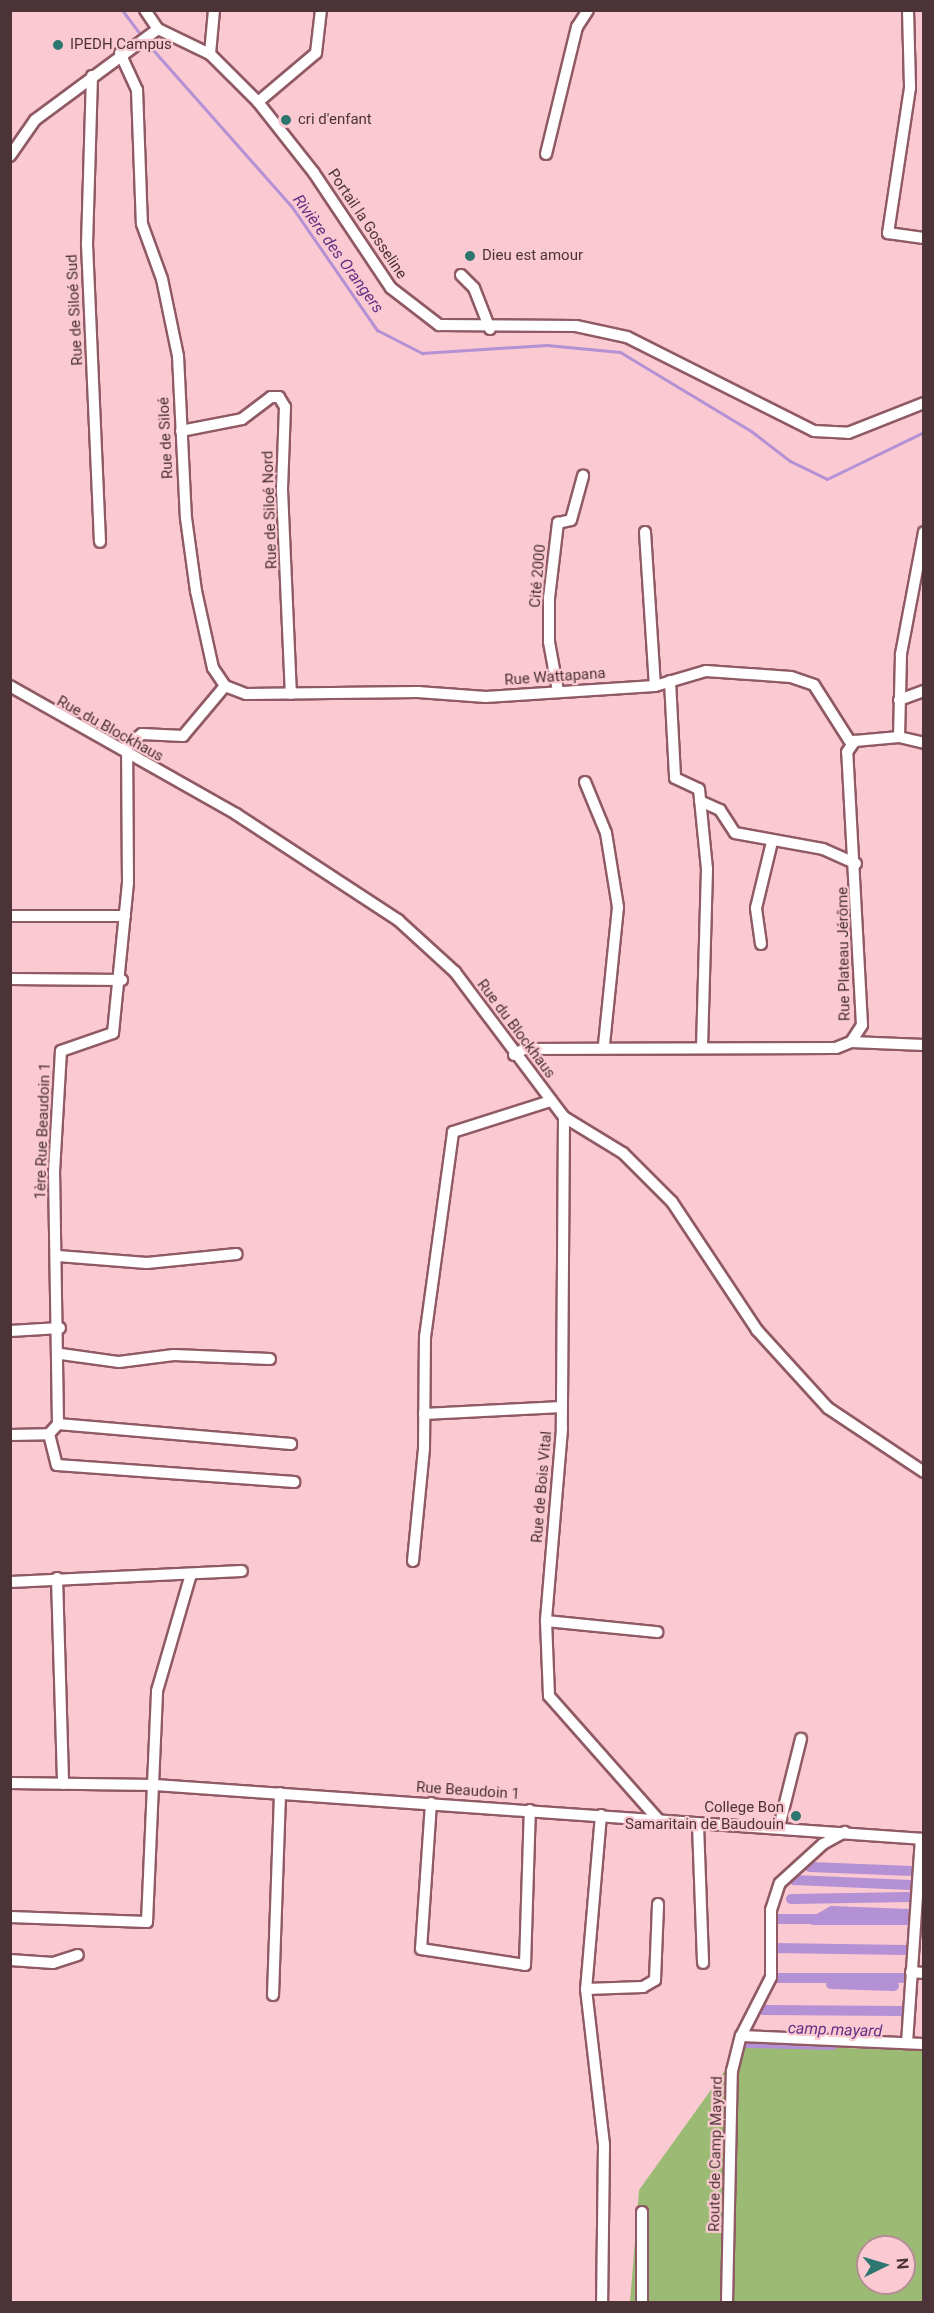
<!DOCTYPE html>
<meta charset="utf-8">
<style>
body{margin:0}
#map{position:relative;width:934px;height:2313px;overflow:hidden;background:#fbc9d1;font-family:Roboto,sans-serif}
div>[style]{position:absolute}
.green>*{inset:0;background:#9bbb74}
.stream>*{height:3px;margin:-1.5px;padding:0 1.5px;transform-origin:1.5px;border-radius:1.5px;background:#b490d5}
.canal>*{height:10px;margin:-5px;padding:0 5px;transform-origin:5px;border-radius:5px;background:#b490d5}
.roads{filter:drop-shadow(2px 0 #905a64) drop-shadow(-2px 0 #905a64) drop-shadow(0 2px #905a64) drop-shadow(0 -2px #905a64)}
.minor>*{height:10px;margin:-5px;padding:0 5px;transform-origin:5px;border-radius:5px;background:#fff}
.dots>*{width:16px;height:16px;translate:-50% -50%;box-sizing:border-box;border:3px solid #fbc9d1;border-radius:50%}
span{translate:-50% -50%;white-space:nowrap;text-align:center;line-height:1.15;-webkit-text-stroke:4.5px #fbc9d1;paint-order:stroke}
.poi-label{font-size:15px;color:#4c3338}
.left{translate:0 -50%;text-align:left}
.right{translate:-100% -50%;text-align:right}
.street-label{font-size:15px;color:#4c3338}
.water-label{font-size:16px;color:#623285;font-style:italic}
.frame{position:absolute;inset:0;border:12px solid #4c3338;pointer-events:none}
.north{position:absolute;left:856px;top:2235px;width:60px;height:60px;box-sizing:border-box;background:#fbc9d1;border:2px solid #b58d94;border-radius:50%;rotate:85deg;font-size:16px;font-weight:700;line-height:24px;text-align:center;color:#4c3338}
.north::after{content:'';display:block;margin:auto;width:21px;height:27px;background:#2e7670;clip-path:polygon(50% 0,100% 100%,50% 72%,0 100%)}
</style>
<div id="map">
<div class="green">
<div style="clip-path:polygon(evenodd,744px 2044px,923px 2051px,923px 2302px,630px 2302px,639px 2190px,744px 2044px,868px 2247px,904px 2247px,904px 2283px,868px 2283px,868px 2247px)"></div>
</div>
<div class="stream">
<div style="left:122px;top:10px;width:34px;rotate:53deg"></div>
<div style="left:146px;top:42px;width:220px;rotate:48.5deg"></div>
<div style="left:292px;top:207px;width:150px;rotate:55.4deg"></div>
<div style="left:377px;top:330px;width:51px;rotate:27.1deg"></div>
<div style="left:422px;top:353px;width:125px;rotate:-3.7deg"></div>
<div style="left:547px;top:345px;width:73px;rotate:5.5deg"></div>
<div style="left:620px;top:352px;width:153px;rotate:31.1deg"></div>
<div style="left:751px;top:431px;width:49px;rotate:37.6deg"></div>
<div style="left:790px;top:461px;width:41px;rotate:25.9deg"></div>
<div style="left:827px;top:479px;width:108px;rotate:-25.9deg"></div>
</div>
<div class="canal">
<div style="left:810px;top:1867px;width:102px;rotate:2.2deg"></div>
<div style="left:794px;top:1880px;width:117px;rotate:2.4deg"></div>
<div style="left:791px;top:1899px;width:119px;rotate:-1deg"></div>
<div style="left:772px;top:1919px;width:46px"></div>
<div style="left:818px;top:1919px;width:16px;rotate:-30deg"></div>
<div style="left:832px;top:1911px;width:77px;rotate:2.2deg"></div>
<div style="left:813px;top:1920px;width:96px"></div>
<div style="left:773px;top:1948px;width:134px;rotate:0.9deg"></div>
<div style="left:774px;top:1978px;width:131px"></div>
<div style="left:831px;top:1984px;width:63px;rotate:1.8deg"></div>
<div style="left:763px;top:2010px;width:141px;rotate:0.4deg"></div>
<div style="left:746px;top:2043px;width:87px;rotate:1.3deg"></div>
</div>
<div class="roads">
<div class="minor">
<div style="left:145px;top:10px;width:23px;rotate:56deg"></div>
<div style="left:908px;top:10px;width:78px;rotate:88.5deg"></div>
<div style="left:910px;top:88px;width:147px;rotate:98.6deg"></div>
<div style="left:888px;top:233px;width:36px;rotate:8deg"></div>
<div style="left:120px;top:53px;width:41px;rotate:65.3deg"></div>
<div style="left:137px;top:90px;width:134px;rotate:87.9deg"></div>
<div style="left:142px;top:224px;width:59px;rotate:70deg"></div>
<div style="left:162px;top:279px;width:79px;rotate:78.3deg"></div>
<div style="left:178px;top:356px;width:162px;rotate:87.2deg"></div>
<div style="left:186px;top:518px;width:74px;rotate:82.2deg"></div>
<div style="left:196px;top:591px;width:79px;rotate:77.6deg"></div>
<div style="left:213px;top:668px;width:22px;rotate:56deg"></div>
<div style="left:225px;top:686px;width:22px;rotate:21deg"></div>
<div style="left:246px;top:694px;width:172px;rotate:-0.7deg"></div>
<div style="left:418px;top:692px;width:68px;rotate:4.2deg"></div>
<div style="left:486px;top:697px;width:169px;rotate:-3.7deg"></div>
<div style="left:655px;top:686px;width:53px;rotate:-16.4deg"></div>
<div style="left:706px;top:671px;width:85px;rotate:4deg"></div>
<div style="left:791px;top:677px;width:24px;rotate:19deg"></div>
<div style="left:814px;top:685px;width:69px;rotate:57.5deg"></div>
<div style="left:210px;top:54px;width:44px;rotate:-84.8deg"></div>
<div style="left:92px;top:76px;width:168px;rotate:91.7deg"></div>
<div style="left:87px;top:244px;width:298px;rotate:87.5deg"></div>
<div style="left:258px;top:102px;width:76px;rotate:-40.2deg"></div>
<div style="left:316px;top:53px;width:43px;rotate:-83.4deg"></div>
<div style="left:546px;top:154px;width:131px;rotate:-76.3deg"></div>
<div style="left:577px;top:27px;width:20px;rotate:-57deg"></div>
<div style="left:10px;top:156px;width:44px;rotate:-55.2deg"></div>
<div style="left:35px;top:120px;width:153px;rotate:-36.5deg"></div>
<div style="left:158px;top:29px;width:58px;rotate:25.7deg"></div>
<div style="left:210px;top:54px;width:68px;rotate:45deg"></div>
<div style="left:258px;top:102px;width:90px;rotate:51.7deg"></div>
<div style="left:314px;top:173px;width:138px;rotate:56.2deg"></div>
<div style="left:391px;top:288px;width:61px;rotate:37.6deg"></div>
<div style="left:439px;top:325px;width:137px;rotate:0.4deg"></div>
<div style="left:576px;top:326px;width:52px;rotate:12.2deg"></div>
<div style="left:627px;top:337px;width:209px;rotate:26.7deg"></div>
<div style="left:814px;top:431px;width:34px;rotate:3deg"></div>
<div style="left:848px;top:433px;width:82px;rotate:-21.5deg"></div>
<div style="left:461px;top:275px;width:18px;rotate:45deg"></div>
<div style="left:474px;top:288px;width:44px;rotate:68.7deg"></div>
<div style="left:181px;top:431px;width:62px;rotate:-11.1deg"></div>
<div style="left:242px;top:419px;width:36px;rotate:-37deg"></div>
<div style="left:271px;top:397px;width:8px"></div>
<div style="left:279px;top:397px;width:12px;rotate:59deg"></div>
<div style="left:285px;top:407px;width:83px;rotate:92.1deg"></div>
<div style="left:282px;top:490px;width:204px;rotate:87.5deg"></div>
<div style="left:645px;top:532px;width:154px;rotate:86.3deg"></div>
<div style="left:670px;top:681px;width:97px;rotate:87deg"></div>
<div style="left:675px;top:778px;width:26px;rotate:25deg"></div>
<div style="left:699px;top:789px;width:80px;rotate:84.3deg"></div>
<div style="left:707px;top:869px;width:177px;rotate:91.6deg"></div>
<div style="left:10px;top:686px;width:260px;rotate:29.5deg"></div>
<div style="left:236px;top:814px;width:194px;rotate:33.2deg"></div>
<div style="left:398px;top:920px;width:77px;rotate:42.4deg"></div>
<div style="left:455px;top:972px;width:181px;rotate:53.1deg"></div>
<div style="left:564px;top:1117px;width:69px;rotate:31.4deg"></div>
<div style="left:623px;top:1153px;width:69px;rotate:45deg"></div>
<div style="left:672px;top:1202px;width:154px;rotate:56.4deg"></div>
<div style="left:757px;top:1330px;width:105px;rotate:47.7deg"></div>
<div style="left:828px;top:1408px;width:115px;rotate:33.7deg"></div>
<div style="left:558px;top:691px;width:50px;rotate:-100.4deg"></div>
<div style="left:549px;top:642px;width:44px;rotate:-90deg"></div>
<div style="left:549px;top:598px;width:76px;rotate:-83.2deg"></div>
<div style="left:558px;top:523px;width:13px;rotate:-13deg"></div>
<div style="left:571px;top:520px;width:46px;rotate:-74.7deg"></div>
<div style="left:899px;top:700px;width:27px;rotate:-20deg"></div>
<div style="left:899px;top:737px;width:83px;rotate:-88.6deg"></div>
<div style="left:901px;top:654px;width:124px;rotate:-79.3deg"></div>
<div style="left:585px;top:782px;width:55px;rotate:67.6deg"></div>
<div style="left:606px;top:833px;width:75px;rotate:80.8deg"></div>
<div style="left:618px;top:907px;width:140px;rotate:95.8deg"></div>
<div style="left:700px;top:801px;width:22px;rotate:24deg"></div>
<div style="left:720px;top:810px;width:27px;rotate:57deg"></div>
<div style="left:735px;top:833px;width:89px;rotate:10.3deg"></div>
<div style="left:823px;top:849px;width:36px;rotate:24deg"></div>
<div style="left:10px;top:916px;width:115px"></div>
<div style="left:761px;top:944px;width:36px;rotate:-98deg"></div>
<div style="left:756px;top:908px;width:68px;rotate:-76.4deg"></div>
<div style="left:10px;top:979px;width:112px;rotate:0.5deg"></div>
<div style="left:851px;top:1042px;width:73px;rotate:2.4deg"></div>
<div style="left:514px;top:1055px;width:12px;rotate:-31deg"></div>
<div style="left:524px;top:1049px;width:312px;rotate:-0.2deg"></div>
<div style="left:836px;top:1048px;width:16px;rotate:-22deg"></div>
<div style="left:851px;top:1042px;width:20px;rotate:-57deg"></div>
<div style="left:862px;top:1025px;width:273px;rotate:-93.1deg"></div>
<div style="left:847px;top:752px;width:14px;rotate:-54deg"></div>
<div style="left:855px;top:741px;width:44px;rotate:-5.2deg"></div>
<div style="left:899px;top:737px;width:26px;rotate:13deg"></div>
<div style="left:564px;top:1117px;width:312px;rotate:90.4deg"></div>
<div style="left:562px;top:1429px;width:193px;rotate:94.8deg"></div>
<div style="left:546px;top:1621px;width:75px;rotate:87.7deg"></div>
<div style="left:549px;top:1696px;width:164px;rotate:48.5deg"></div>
<div style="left:58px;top:1256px;width:89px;rotate:4.5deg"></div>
<div style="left:147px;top:1263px;width:90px;rotate:-5.7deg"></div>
<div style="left:10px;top:1331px;width:50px;rotate:-3.4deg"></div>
<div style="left:61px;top:1354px;width:59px;rotate:7.9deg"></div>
<div style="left:119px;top:1362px;width:55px;rotate:-7.3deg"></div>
<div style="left:174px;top:1355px;width:96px;rotate:2.4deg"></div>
<div style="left:424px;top:1414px;width:138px;rotate:-2.9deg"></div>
<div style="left:58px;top:1424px;width:234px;rotate:4.9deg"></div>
<div style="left:49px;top:1434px;width:32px;rotate:76deg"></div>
<div style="left:57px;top:1465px;width:238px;rotate:4.1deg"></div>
<div style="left:10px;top:1435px;width:39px;rotate:-1deg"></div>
<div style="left:49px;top:1434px;width:13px;rotate:-48deg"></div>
<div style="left:58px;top:1424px;width:252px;rotate:-90.9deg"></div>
<div style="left:54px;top:1172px;width:121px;rotate:-86.7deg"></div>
<div style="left:61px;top:1051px;width:55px;rotate:-19.1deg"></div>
<div style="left:113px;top:1033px;width:151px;rotate:-84.3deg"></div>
<div style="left:128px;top:883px;width:137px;rotate:-90.4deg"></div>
<div style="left:127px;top:746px;width:19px;rotate:-39deg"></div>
<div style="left:142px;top:734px;width:41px;rotate:2.8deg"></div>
<div style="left:183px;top:736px;width:65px;rotate:-50deg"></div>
<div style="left:413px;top:1561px;width:114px;rotate:-84.4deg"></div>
<div style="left:424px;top:1448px;width:111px;rotate:-89.5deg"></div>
<div style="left:425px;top:1337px;width:207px;rotate:-82.2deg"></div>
<div style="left:453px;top:1132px;width:103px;rotate:-17.6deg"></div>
<div style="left:57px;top:1578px;width:206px;rotate:88.3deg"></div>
<div style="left:10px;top:1582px;width:232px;rotate:-2.7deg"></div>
<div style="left:546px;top:1621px;width:112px;rotate:5.7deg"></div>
<div style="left:10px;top:1783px;width:145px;rotate:0.8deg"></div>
<div style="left:155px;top:1785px;width:771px;rotate:4.02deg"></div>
<div style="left:431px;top:1803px;width:146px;rotate:93.9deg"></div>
<div style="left:421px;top:1949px;width:105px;rotate:8.7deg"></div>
<div style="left:525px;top:1965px;width:155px;rotate:-88.2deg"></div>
<div style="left:601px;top:1815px;width:175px;rotate:94.9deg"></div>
<div style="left:586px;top:1989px;width:157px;rotate:83.4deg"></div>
<div style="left:604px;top:2145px;width:157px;rotate:90.7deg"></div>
<div style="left:698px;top:1825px;width:138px;rotate:87.9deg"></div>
<div style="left:779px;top:1827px;width:91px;rotate:-76deg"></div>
<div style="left:10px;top:1917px;width:137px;rotate:2.1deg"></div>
<div style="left:147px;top:1922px;width:231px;rotate:-87.5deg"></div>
<div style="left:157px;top:1691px;width:122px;rotate:-73.8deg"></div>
<div style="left:10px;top:1960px;width:43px;rotate:4deg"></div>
<div style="left:53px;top:1963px;width:26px;rotate:-18deg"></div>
<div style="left:911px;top:1972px;width:13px;rotate:4deg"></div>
<div style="left:586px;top:1989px;width:57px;rotate:-2deg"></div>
<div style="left:643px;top:1987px;width:14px;rotate:-30deg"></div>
<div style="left:655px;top:1980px;width:76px;rotate:-87.7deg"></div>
<div style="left:273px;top:1995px;width:202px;rotate:-88deg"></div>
<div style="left:741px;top:2036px;width:183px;rotate:2.5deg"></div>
<div style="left:907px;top:2043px;width:204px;rotate:-86.1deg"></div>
<div style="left:642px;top:2302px;width:90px;rotate:-90deg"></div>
<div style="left:727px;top:2302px;width:231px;rotate:-88.8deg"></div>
<div style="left:732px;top:2071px;width:36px;rotate:-76deg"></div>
<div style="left:741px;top:2036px;width:66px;rotate:-63deg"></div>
<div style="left:771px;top:1977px;width:67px;rotate:-90deg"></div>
<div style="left:771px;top:1910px;width:28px;rotate:-72deg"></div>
<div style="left:780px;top:1883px;width:58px;rotate:-42.2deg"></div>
<div style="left:823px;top:1844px;width:25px;rotate:-29deg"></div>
</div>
</div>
<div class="dots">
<div style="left:58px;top:45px;background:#2e7670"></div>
<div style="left:286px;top:120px;background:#2e7670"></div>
<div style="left:470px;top:256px;background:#2e7670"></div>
<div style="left:796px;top:1816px;background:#2e7670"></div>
</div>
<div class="poi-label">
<span class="left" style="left:70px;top:45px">IPEDH Campus</span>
<span class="left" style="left:298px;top:120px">cri d'enfant</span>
<span class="left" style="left:482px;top:256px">Dieu est amour</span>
<span class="right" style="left:784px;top:1816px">College Bon<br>Samaritain de Baudouin</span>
</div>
<div class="street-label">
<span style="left:367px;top:224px;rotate:56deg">Portail la Gosseline</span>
<span style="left:75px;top:310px;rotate:-93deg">Rue de Siloé Sud</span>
<span style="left:166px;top:438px;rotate:-93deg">Rue de Siloé</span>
<span style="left:270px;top:510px;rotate:-92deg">Rue de Siloé Nord</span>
<span style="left:538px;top:576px;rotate:-85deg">Cité 2000</span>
<span style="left:555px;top:677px;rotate:-4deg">Rue Wattapana</span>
<span style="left:110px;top:729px;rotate:29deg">Rue du Blockhaus</span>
<span style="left:844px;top:954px;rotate:-91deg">Rue Plateau Jérôme</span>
<span style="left:516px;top:1029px;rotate:53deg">Rue du Blockhaus</span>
<span style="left:43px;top:1131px;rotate:-88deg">1ère Rue Beaudoin 1</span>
<span style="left:542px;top:1487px;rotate:-85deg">Rue de Bois Vital</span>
<span style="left:468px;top:1791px;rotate:4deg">Rue Beaudoin 1</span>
<span style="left:716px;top:2154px;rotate:-89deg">Route de Camp Mayard</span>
</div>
<div class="water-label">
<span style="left:338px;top:254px;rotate:54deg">Rivière des Orangers</span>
<span style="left:835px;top:2030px;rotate:2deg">camp mayard</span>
</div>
<div class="frame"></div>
<div class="north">N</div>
</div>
